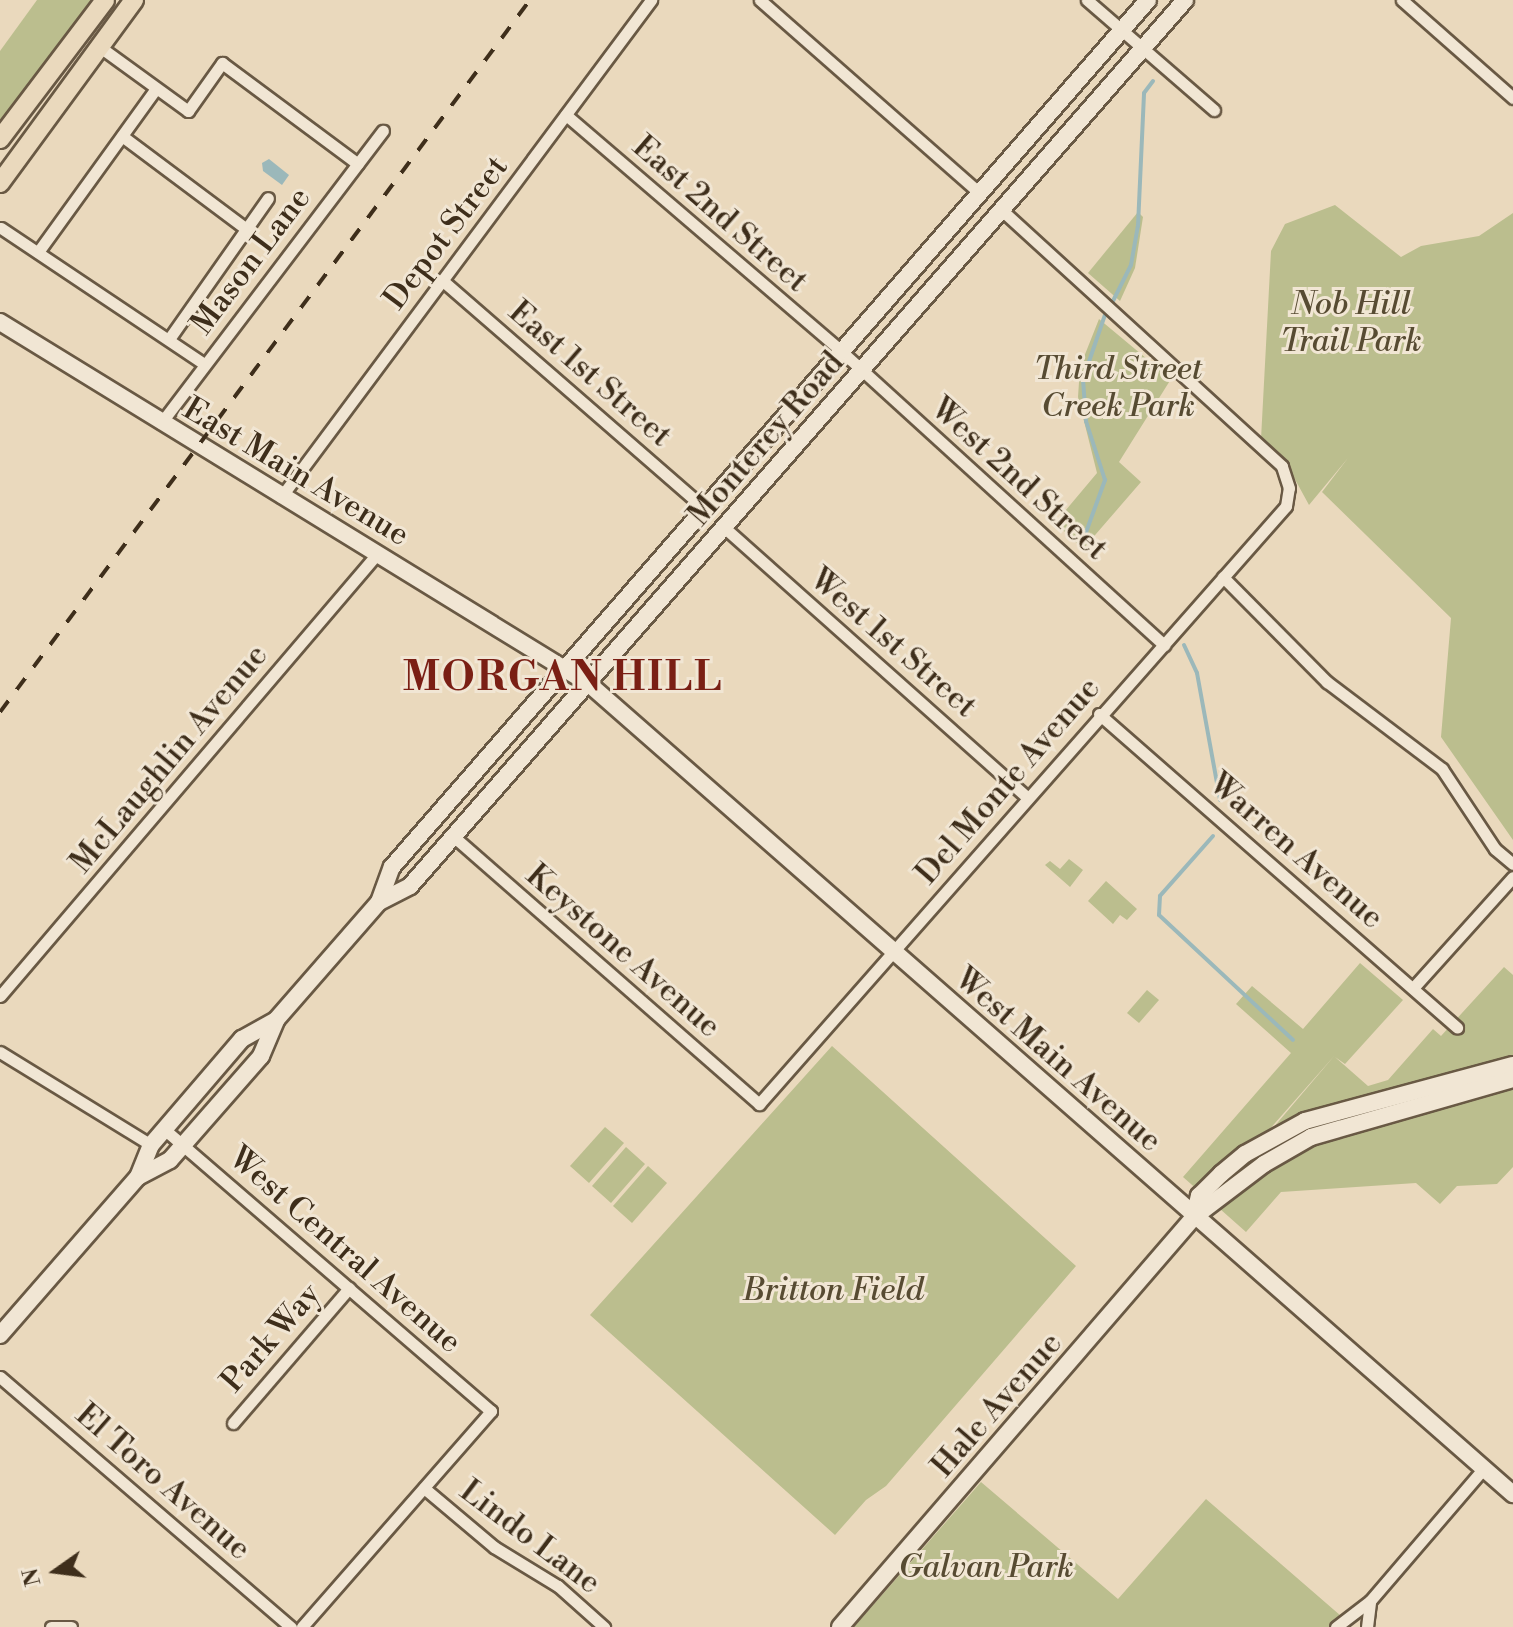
<!DOCTYPE html>
<style>
body{margin:0}
#map{position:relative;width:1513px;height:1627px;overflow:hidden;background:#ead9bd;font-family:"Libre Bodoni",serif}
div>[style]{position:absolute}
.green>*{inset:0;background:#bbbe8e}
.water>*{inset:0;background:#9bb8ba}
.stream>*{height:4px;margin:-2px;padding:0 2px;transform-origin:2px;border-radius:2px;background:#9bb8ba}
.roads{filter:drop-shadow(2px 0 #695944) drop-shadow(-2px 0 #695944) drop-shadow(0 2px #695944) drop-shadow(0 -2px #695944)}
.street>*{height:11px;margin:-5.5px;padding:0 5.5px;transform-origin:5.5px;border-radius:5.5px;background:#f1e6d4}
.secondary>*{height:16px;margin:-8px;padding:0 8px;transform-origin:8px;border-radius:8px;background:#f1e6d4}
.primary>*{height:18px;margin:-9px;padding:0 9px;transform-origin:9px;border-radius:9px;background:#ead9bd}
.rail>*{height:4px;margin-top:-2px;transform-origin:0;background:repeating-linear-gradient(90deg,#3e2e1b 0 14px,transparent 0 28px)}
span{translate:-50% -50%;white-space:nowrap;text-align:center;line-height:1.15;-webkit-text-stroke:6px #f1e6d4;paint-order:stroke}
.street-label{font-size:32px;color:#3e2e1b}
.park-label{font-size:32px;color:#574b32;font-style:italic}
.district-label{font-size:40px;color:#7a1f14;font-weight:700;letter-spacing:2px}
.north{position:absolute;left:16px;top:1531px;width:80px;height:80px;-webkit-text-stroke:6px #f1e6d4;paint-order:stroke;rotate:256deg;font-size:22px;font-weight:700;line-height:32px;text-align:center;color:#3e2e1b}
.north::after{content:'';display:block;margin:auto;width:28px;height:36px;background:#3e2e1b;clip-path:polygon(50% 0,100% 100%,50% 72%,0 100%)}
</style>
<div id="map">
<div class="green">
<div style="clip-path:polygon(37px 0,92px 0,0 124px,0 51px)"></div>
<div style="clip-path:polygon(1335px 205px,1401px 257px,1421px 246px,1479px 236px,1513px 213px,1513px 840px,1441px 737px,1451px 618px,1322px 492px,1348px 458px,1309px 505px,1291px 472px,1261px 439px,1271px 251px,1285px 224px)"></div>
<div style="clip-path:polygon(1138px 212px,1143px 217px,1135px 268px,1120px 301px,1088px 273px)"></div>
<div style="clip-path:polygon(1099px 319px,1171px 379px,1119px 462px,1141px 482px,1083px 549px,1055px 523px,1097px 473px,1078px 397px,1080px 367px)"></div>
<div style="clip-path:polygon(1069px 859px,1083px 870px,1070px 887px,1045px 865px,1050px 861px,1060px 869px)"></div>
<div style="clip-path:polygon(1106px 881px,1137px 909px,1127px 920px,1120px 915px,1113px 924px,1088px 901px)"></div>
<div style="clip-path:polygon(1360px 963px,1403px 1000px,1345px 1064px,1335px 1057px,1368px 1086px,1388px 1080px,1433px 1029px,1441px 1036px,1504px 967px,1513px 975px,1513px 1167px,1497px 1184px,1457px 1186px,1440px 1204px,1416px 1183px,1281px 1192px,1246px 1232px,1211px 1201px,1335px 1055px,1208px 1199px,1183px 1177px,1291px 1053px,1236px 1004px,1252px 986px,1303px 1029px)"></div>
<div style="clip-path:polygon(1147px 990px,1159px 1000px,1139px 1023px,1127px 1013px)"></div>
<div style="clip-path:polygon(832px 1046px,1076px 1266px,886px 1486px,866px 1500px,835px 1535px,590px 1315px)"></div>
<div style="clip-path:polygon(605px 1127px,624px 1143px,589px 1183px,570px 1166px)"></div>
<div style="clip-path:polygon(626px 1147px,645px 1164px,611px 1203px,592px 1186px)"></div>
<div style="clip-path:polygon(648px 1166px,667px 1183px,632px 1223px,613px 1206px)"></div>
<div style="clip-path:polygon(981px 1482px,1118px 1599px,1206px 1499px,1341px 1616px,1332px 1627px,854px 1627px)"></div>
</div>
<div class="water">
<div style="clip-path:polygon(269px 159px,289px 175px,282px 185px,263px 171px,262px 163px)"></div>
</div>
<div class="stream">
<div style="left:1112px;top:303px;width:42px;rotate:-63.4deg"></div>
<div style="left:1131px;top:265px;width:40px;rotate:-80deg"></div>
<div style="left:1138px;top:226px;width:133px;rotate:-87.4deg"></div>
<div style="left:1144px;top:93px;width:15px;rotate:-53deg"></div>
<div style="left:1085px;top:535px;width:59px;rotate:-70deg"></div>
<div style="left:1105px;top:480px;width:62px;rotate:-107.9deg"></div>
<div style="left:1086px;top:421px;width:42px;rotate:-94.1deg"></div>
<div style="left:1083px;top:379px;width:71px;rotate:-71.1deg"></div>
<div style="left:1184px;top:645px;width:31px;rotate:65deg"></div>
<div style="left:1197px;top:673px;width:129px;rotate:79.7deg"></div>
<div style="left:1213px;top:836px;width:80px;rotate:131.5deg"></div>
<div style="left:1160px;top:896px;width:19px;rotate:93deg"></div>
<div style="left:1159px;top:915px;width:183px;rotate:43deg"></div>
</div>
<div class="roads">
<div class="street">
<div style="left:760px;top:0;width:293px;rotate:41.3deg"></div>
<div style="left:1087px;top:0;width:168px;rotate:40.9deg"></div>
<div style="left:1402px;top:0;width:148px;rotate:41.4deg"></div>
<div style="left:100px;top:47px;width:109px;rotate:36deg"></div>
<div style="left:188px;top:111px;width:59px;rotate:-54.7deg"></div>
<div style="left:222px;top:63px;width:169px;rotate:36.6deg"></div>
<div style="left:566px;top:115px;width:362px;rotate:40.6deg"></div>
<div style="left:841px;top:351px;width:437px;rotate:42.3deg"></div>
<div style="left:122px;top:136px;width:154px;rotate:36.8deg"></div>
<div style="left:1px;top:228px;width:244px;rotate:33.8deg"></div>
<div style="left:38px;top:252px;width:198px;rotate:-54.2deg"></div>
<div style="left:443px;top:281px;width:344px;rotate:41deg"></div>
<div style="left:169px;top:339px;width:172px;rotate:-54.9deg"></div>
<div style="left:161px;top:423px;width:367px;rotate:-52.8deg"></div>
<div style="left:281px;top:497px;width:620px;rotate:-53.33deg"></div>
<div style="left:726px;top:529px;width:402px;rotate:41.7deg"></div>
<div style="left:1223px;top:577px;width:148px;rotate:45.3deg"></div>
<div style="left:1327px;top:682px;width:144px;rotate:37.1deg"></div>
<div style="left:1442px;top:769px;width:96px;rotate:56.5deg"></div>
<div style="left:1495px;top:849px;width:23px;rotate:40deg"></div>
<div style="left:1099px;top:714px;width:476px;rotate:41.2deg"></div>
<div style="left:453px;top:836px;width:407px;rotate:41.2deg"></div>
<div style="left:759px;top:1104px;width:797px;rotate:-48.61deg"></div>
<div style="left:1286px;top:506px;width:18px;rotate:-81deg"></div>
<div style="left:1289px;top:488px;width:23px;rotate:-108deg"></div>
<div style="left:1282px;top:466px;width:381px;rotate:-137.6deg"></div>
<div style="left:1413px;top:988px;width:149px;rotate:-48deg"></div>
<div style="left:0;top:996px;width:581px;rotate:-49.54deg"></div>
<div style="left:0;top:1052px;width:177px;rotate:31.6deg"></div>
<div style="left:164px;top:1129px;width:432px;rotate:40.8deg"></div>
<div style="left:491px;top:1411px;width:287px;rotate:131.2deg"></div>
<div style="left:0;top:1377px;width:384px;rotate:40.7deg"></div>
<div style="left:233px;top:1423px;width:178px;rotate:-49.3deg"></div>
<div style="left:424px;top:1488px;width:92px;rotate:40.1deg"></div>
<div style="left:494px;top:1547px;width:75px;rotate:31.4deg"></div>
<div style="left:558px;top:1586px;width:62px;rotate:41.7deg"></div>
<div style="left:51px;top:1627px;width:20px"></div>
<div style="left:1336px;top:1627px;width:43px;rotate:-37.4deg"></div>
<div style="left:1370px;top:1601px;width:174px;rotate:-49.4deg"></div>
<div style="left:1367px;top:1627px;width:26px;rotate:-83deg"></div>
</div>
<div class="secondary">
<div style="left:0;top:322px;width:691px;rotate:31.57deg"></div>
<div style="left:589px;top:684px;width:1229px;rotate:41.24deg"></div>
<div style="left:379px;top:902px;width:37px;rotate:-70deg"></div>
<div style="left:392px;top:867px;width:1150px;rotate:-48.91deg"></div>
<div style="left:138px;top:1177px;width:36px;rotate:-28deg"></div>
<div style="left:170px;top:1160px;width:138px;rotate:-48.8deg"></div>
<div style="left:261px;top:1056px;width:39px;rotate:-67deg"></div>
<div style="left:1194px;top:1217px;width:22px;rotate:-77deg"></div>
<div style="left:1199px;top:1196px;width:31px;rotate:-45deg"></div>
<div style="left:1221px;top:1174px;width:31px;rotate:-40deg"></div>
<div style="left:1245px;top:1154px;width:68px;rotate:-28.8deg"></div>
<div style="left:1305px;top:1121px;width:215px;rotate:-15.1deg"></div>
<div style="left:0;top:1335px;width:210px;rotate:-48.9deg"></div>
<div style="left:138px;top:1177px;width:35px;rotate:-68deg"></div>
<div style="left:151px;top:1145px;width:140px;rotate:-49.4deg"></div>
<div style="left:242px;top:1039px;width:39px;rotate:-29deg"></div>
<div style="left:276px;top:1020px;width:157px;rotate:-48.9deg"></div>
<div style="left:379px;top:902px;width:35px;rotate:-27deg"></div>
<div style="left:410px;top:886px;width:1177px;rotate:-48.82deg"></div>
<div style="left:840px;top:1627px;width:542px;rotate:-49.19deg"></div>
<div style="left:1194px;top:1217px;width:88px;rotate:-37.1deg"></div>
<div style="left:1264px;top:1164px;width:54px;rotate:-29.9deg"></div>
<div style="left:1311px;top:1137px;width:210px;rotate:-16deg"></div>
</div>
<div class="primary">
<div style="left:0;top:139px;width:174px;rotate:-52.9deg"></div>
<div style="left:0;top:183px;width:227px;rotate:-53.8deg"></div>
</div>
</div>
<div class="rail">
<div style="left:0;top:712px;width:888px;rotate:-53.34deg"></div>
</div>
<div class="street-label">
<span style="left:720px;top:214px;rotate:41deg">East 2nd Street</span>
<span style="left:446px;top:233px;rotate:-53deg">Depot Street</span>
<span style="left:251px;top:261px;rotate:-53deg">Mason Lane</span>
<span style="left:590px;top:374px;rotate:41deg">East 1st Street</span>
<span style="left:766px;top:439px;rotate:-49deg">Monterey Road</span>
<span style="left:296px;top:472px;rotate:31deg">East Main Avenue</span>
<span style="left:1019px;top:479px;rotate:42deg">West 2nd Street</span>
<span style="left:893px;top:643px;rotate:41deg">West 1st Street</span>
<span style="left:169px;top:759px;rotate:-50deg">McLaughlin Avenue</span>
<span style="left:1008px;top:781px;rotate:-49deg">Del Monte Avenue</span>
<span style="left:1296px;top:851px;rotate:41deg">Warren Avenue</span>
<span style="left:623px;top:951px;rotate:41deg">Keystone Avenue</span>
<span style="left:1058px;top:1060px;rotate:41deg">West Main Avenue</span>
<span style="left:345px;top:1250px;rotate:41deg">West Central Avenue</span>
<span style="left:271px;top:1338px;rotate:-49deg">Park Way</span>
<span style="left:997px;top:1405px;rotate:-49deg">Hale Avenue</span>
<span style="left:163px;top:1482px;rotate:41deg">El Toro Avenue</span>
<span style="left:530px;top:1537px;rotate:37deg">Lindo Lane</span>
</div>
<div class="park-label">
<span style="left:1351px;top:323px">Nob Hill<br>Trail Park</span>
<span style="left:1118px;top:388px">Third Street<br>Creek Park</span>
<span style="left:833px;top:1290px">Britton Field</span>
<span style="left:986px;top:1567px">Galvan Park</span>
</div>
<div class="district-label">
<span style="left:563px;top:678px">MORGAN HILL</span>
</div>
<div class="north">N</div>
</div>
